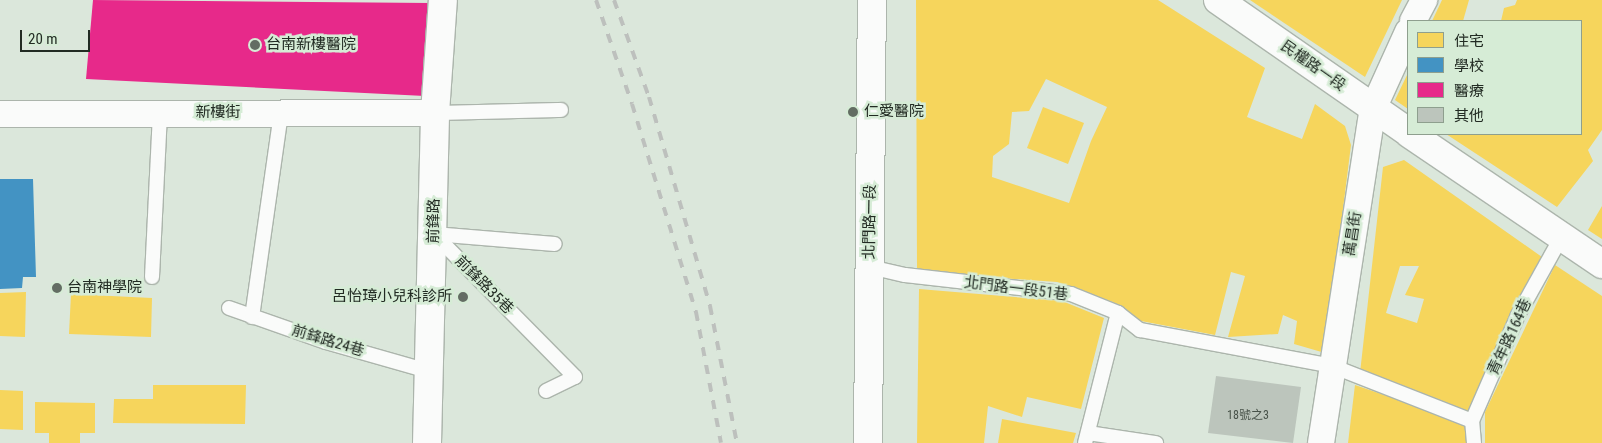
<!DOCTYPE html>
<meta charset="utf-8">
<style>
body{margin:0}
#map{position:relative;width:1602px;height:443px;overflow:hidden;background:#dbe7db;font-family:"Roboto Condensed","Noto Sans TC",sans-serif}
div>[style]{position:absolute}
.homes>*{inset:0;background:#f6d55c}
.schools>*{inset:0;background:#4393c3}
.health>*{inset:0;background:#e7298a}
.building>*{inset:0;background:#bcc5bc}
.roads{filter:drop-shadow(1px 0 #acb5ac) drop-shadow(-1px 0 #acb5ac) drop-shadow(0 1px #acb5ac) drop-shadow(0 -1px #acb5ac)}
.service>*{height:14px;margin:-7px;padding:0 7px;transform-origin:7px;border-radius:7px;background:#fafbfa}
.minor>*{height:26px;margin:-13px;padding:0 13px;transform-origin:13px;border-radius:13px;background:#fafbfa}
.tertiary>*{height:28px;margin:-14px;padding:0 14px;transform-origin:14px;border-radius:14px;background:#fafbfa}
.rail>*{height:4px;margin-top:-2px;transform-origin:0;background:repeating-linear-gradient(90deg,#bdc0bd 0 9px,transparent 0 18px)}
.dots>*{width:14px;height:14px;translate:-50% -50%;box-sizing:border-box;border:2px solid #d6ecd6;border-radius:50%}
span{translate:-50% -50%;white-space:nowrap;text-align:center;line-height:1.15;-webkit-text-stroke:5px #d6ecd6;paint-order:stroke}
.number-label{font-size:12px;color:#485249}
.number-label span{-webkit-text-stroke-width:0}
.poi-label{font-size:15px;color:#222b23}
.left{translate:0 -50%;text-align:left}
.right{translate:-100% -50%;text-align:right}
.street-label{font-size:15px;color:#222b23}
.legend{position:absolute;left:1407px;top:20px;width:175px;height:115px;box-sizing:border-box;background:#d6ecd6;border:1px solid #8e9f8e;margin:0;padding:6px 9px;list-style:none;font-size:15px;color:#222b23}
.legend li{display:flex;align-items:center;gap:10px;height:25px}
.legend b{width:25px;border:1px solid #8e9f8e}
.scale{position:absolute;left:20px;top:30px;width:70px;height:22px;box-sizing:border-box;border:2px solid #222b23;border-top:0;padding-left:6px;font-size:15px;line-height:18px;white-space:nowrap;color:#222b23;-webkit-text-stroke:4px #d6ecd6;paint-order:stroke}
</style>
<div id="map">
<div class="homes">
<div style="clip-path:polygon(evenodd,916px 0,1158px 0,1265px 68px,1247px 117px,1302px 139px,1315px 104px,1345px 126px,1351px 145px,1325px 353px,1294px 344px,1297px 321px,1283px 315px,1278px 334px,1228px 337px,1245px 276px,1231px 272px,1215px 335px,1141px 321px,1113px 302px,1057px 282px,917px 272px,916px 0,1046px 79px,1107px 107px,1091px 141px,1069px 203px,992px 177px,993px 156px,1009px 144px,1012px 112px,1029px 111px,1046px 79px)"></div>
<div style="clip-path:polygon(1250px 0,1402px 0,1365px 77px)"></div>
<div style="clip-path:polygon(1442px 0,1469px 0,1463px 21px,1432px 21px)"></div>
<div style="clip-path:polygon(1517px 0,1602px 0,1602px 130px,1588px 150px,1593px 161px,1557px 207px,1446px 134px,1581px 134px,1581px 21px,1501px 21px,1504px 8px,1515px 5px)"></div>
<div style="clip-path:polygon(1408px 73px,1408px 109px,1395px 100px)"></div>
<div style="clip-path:polygon(1043px 107px,1084px 123px,1068px 164px,1027px 148px)"></div>
<div style="clip-path:polygon(evenodd,1404px 160px,1542px 257px,1470px 414px,1360px 373px,1383px 167px,1404px 160px,1400px 266px,1419px 266px,1405px 295px,1424px 299px,1417px 323px,1386px 313px,1400px 266px)"></div>
<div style="clip-path:polygon(1602px 206px,1602px 239px,1588px 230px)"></div>
<div style="clip-path:polygon(1555px 265px,1602px 296px,1602px 443px,1485px 443px,1485px 412px)"></div>
<div style="clip-path:polygon(919px 289px,1062px 301px,1104px 318px,1081px 409px,1027px 397px,1022px 417px,988px 406px,984px 443px,917px 443px)"></div>
<div style="clip-path:polygon(26px 292px,25px 337px,0 336px,0 293px)"></div>
<div style="clip-path:polygon(71px 294px,152px 298px,151px 337px,69px 334px)"></div>
<div style="clip-path:polygon(153px 385px,246px 385px,245px 424px,113px 423px,114px 399px,153px 399px)"></div>
<div style="clip-path:polygon(1355px 385px,1469px 424px,1470px 443px,1348px 443px)"></div>
<div style="clip-path:polygon(0 390px,23px 391px,23px 430px,0 429px)"></div>
<div style="clip-path:polygon(35px 402px,95px 403px,95px 433px,80px 433px,80px 443px,49px 443px,49px 433px,35px 433px)"></div>
<div style="clip-path:polygon(1002px 419px,1076px 433px,1073px 443px,998px 443px)"></div>
</div>
<div class="schools">
<div style="clip-path:polygon(0 179px,33px 179px,36px 277px,23px 277px,22px 288px,0 289px)"></div>
</div>
<div class="health">
<div style="clip-path:polygon(93px 0,430px 3px,425px 96px,86px 79px)"></div>
</div>
<div class="building">
<div style="clip-path:polygon(1216px 376px,1301px 387px,1293px 443px,1208px 433px)"></div>
</div>
<div class="roads">
<div class="service">
<div style="left:435px;top:113px;width:126px;rotate:-1.4deg"></div>
<div style="left:870px;top:267px;width:36px;rotate:13deg"></div>
<div style="left:905px;top:275px;width:167px;rotate:6.5deg"></div>
<div style="left:1071px;top:294px;width:51px;rotate:22deg"></div>
<div style="left:1118px;top:313px;width:28px;rotate:38deg"></div>
<div style="left:1140px;top:330px;width:195px;rotate:10.6deg"></div>
<div style="left:1332px;top:366px;width:150px;rotate:21.4deg"></div>
<div style="left:152px;top:277px;width:163px;rotate:-87.2deg"></div>
<div style="left:229px;top:308px;width:103px;rotate:19.3deg"></div>
<div style="left:326px;top:342px;width:106px;rotate:15.9deg"></div>
<div style="left:252px;top:317px;width:206px;rotate:-81.9deg"></div>
<div style="left:546px;top:391px;width:32px;rotate:-26deg"></div>
<div style="left:575px;top:377px;width:201px;rotate:-134.6deg"></div>
<div style="left:434px;top:234px;width:121px;rotate:4.7deg"></div>
<div style="left:1088px;top:433px;width:69px;rotate:8.4deg"></div>
<div style="left:1085px;top:443px;width:134px;rotate:-75.8deg"></div>
<div style="left:1474px;top:443px;width:22px;rotate:-95deg"></div>
<div style="left:1472px;top:421px;width:116px;rotate:-66.5deg"></div>
<div style="left:1518px;top:315px;width:90px;rotate:-60.9deg"></div>
</div>
<div class="minor">
<div style="left:1413px;top:21px;width:24px;rotate:-62deg"></div>
<div style="left:0;top:114px;width:435px;rotate:-0.1deg"></div>
<div style="left:1321px;top:443px;width:338px;rotate:-81.2deg"></div>
<div style="left:1373px;top:109px;width:85px;rotate:-65.6deg"></div>
</div>
<div class="tertiary">
<div style="left:1218px;top:0;width:231px;rotate:34.8deg"></div>
<div style="left:1410px;top:134px;width:232px;rotate:34.1deg"></div>
<div style="left:427px;top:443px;width:330px;rotate:-88.6deg"></div>
<div style="left:435px;top:113px;width:113px;rotate:-86deg"></div>
<div style="left:868px;top:443px;width:443px;rotate:-89.5deg"></div>
</div>
</div>
<div class="rail">
<div style="left:596px;top:0;width:110px;rotate:70.9deg"></div>
<div style="left:632px;top:104px;width:218px;rotate:72.9deg"></div>
<div style="left:696px;top:312px;width:133px;rotate:79.2deg"></div>
<div style="left:614px;top:0;width:103px;rotate:70.2deg"></div>
<div style="left:649px;top:97px;width:218px;rotate:73.7deg"></div>
<div style="left:710px;top:306px;width:140px;rotate:78.9deg"></div>
</div>
<div class="dots">
<div style="left:255px;top:45px;background:#636d63"></div>
<div style="left:853px;top:112px;background:#636d63"></div>
<div style="left:57px;top:288px;background:#636d63"></div>
<div style="left:463px;top:297px;background:#636d63"></div>
</div>
<div class="number-label">
<span style="left:1248px;top:416px">18號之3</span>
</div>
<div class="poi-label">
<span class="left" style="left:266px;top:45px">台南新樓醫院</span>
<span class="left" style="left:864px;top:112px">仁愛醫院</span>
<span class="left" style="left:67px;top:288px">台南神學院</span>
<span class="right" style="left:452px;top:297px">呂怡璋小兒科診所</span>
</div>
<div class="street-label">
<span style="left:1313px;top:66px;rotate:35deg">民權路一段</span>
<span style="left:218px;top:113px">新樓街</span>
<span style="left:434px;top:221px;rotate:-89deg">前鋒路</span>
<span style="left:870px;top:222px;rotate:-89deg">北門路一段</span>
<span style="left:1353px;top:234px;rotate:-81deg">萬昌街</span>
<span style="left:484px;top:285px;rotate:45deg">前鋒路35巷</span>
<span style="left:1016px;top:289px;rotate:7deg">北門路一段51巷</span>
<span style="left:1510px;top:337px;rotate:-65deg">青年路164巷</span>
<span style="left:328px;top:341px;rotate:17deg">前鋒路24巷</span>
</div>
<ul class="legend">
<li><b style="height:14px;background:#f6d55c"></b>住宅</li>
<li><b style="height:14px;background:#4393c3"></b>學校</li>
<li><b style="height:14px;background:#e7298a"></b>醫療</li>
<li><b style="height:14px;background:#bcc5bc"></b>其他</li>
</ul>
<div class="scale">20 m</div>
</div>
